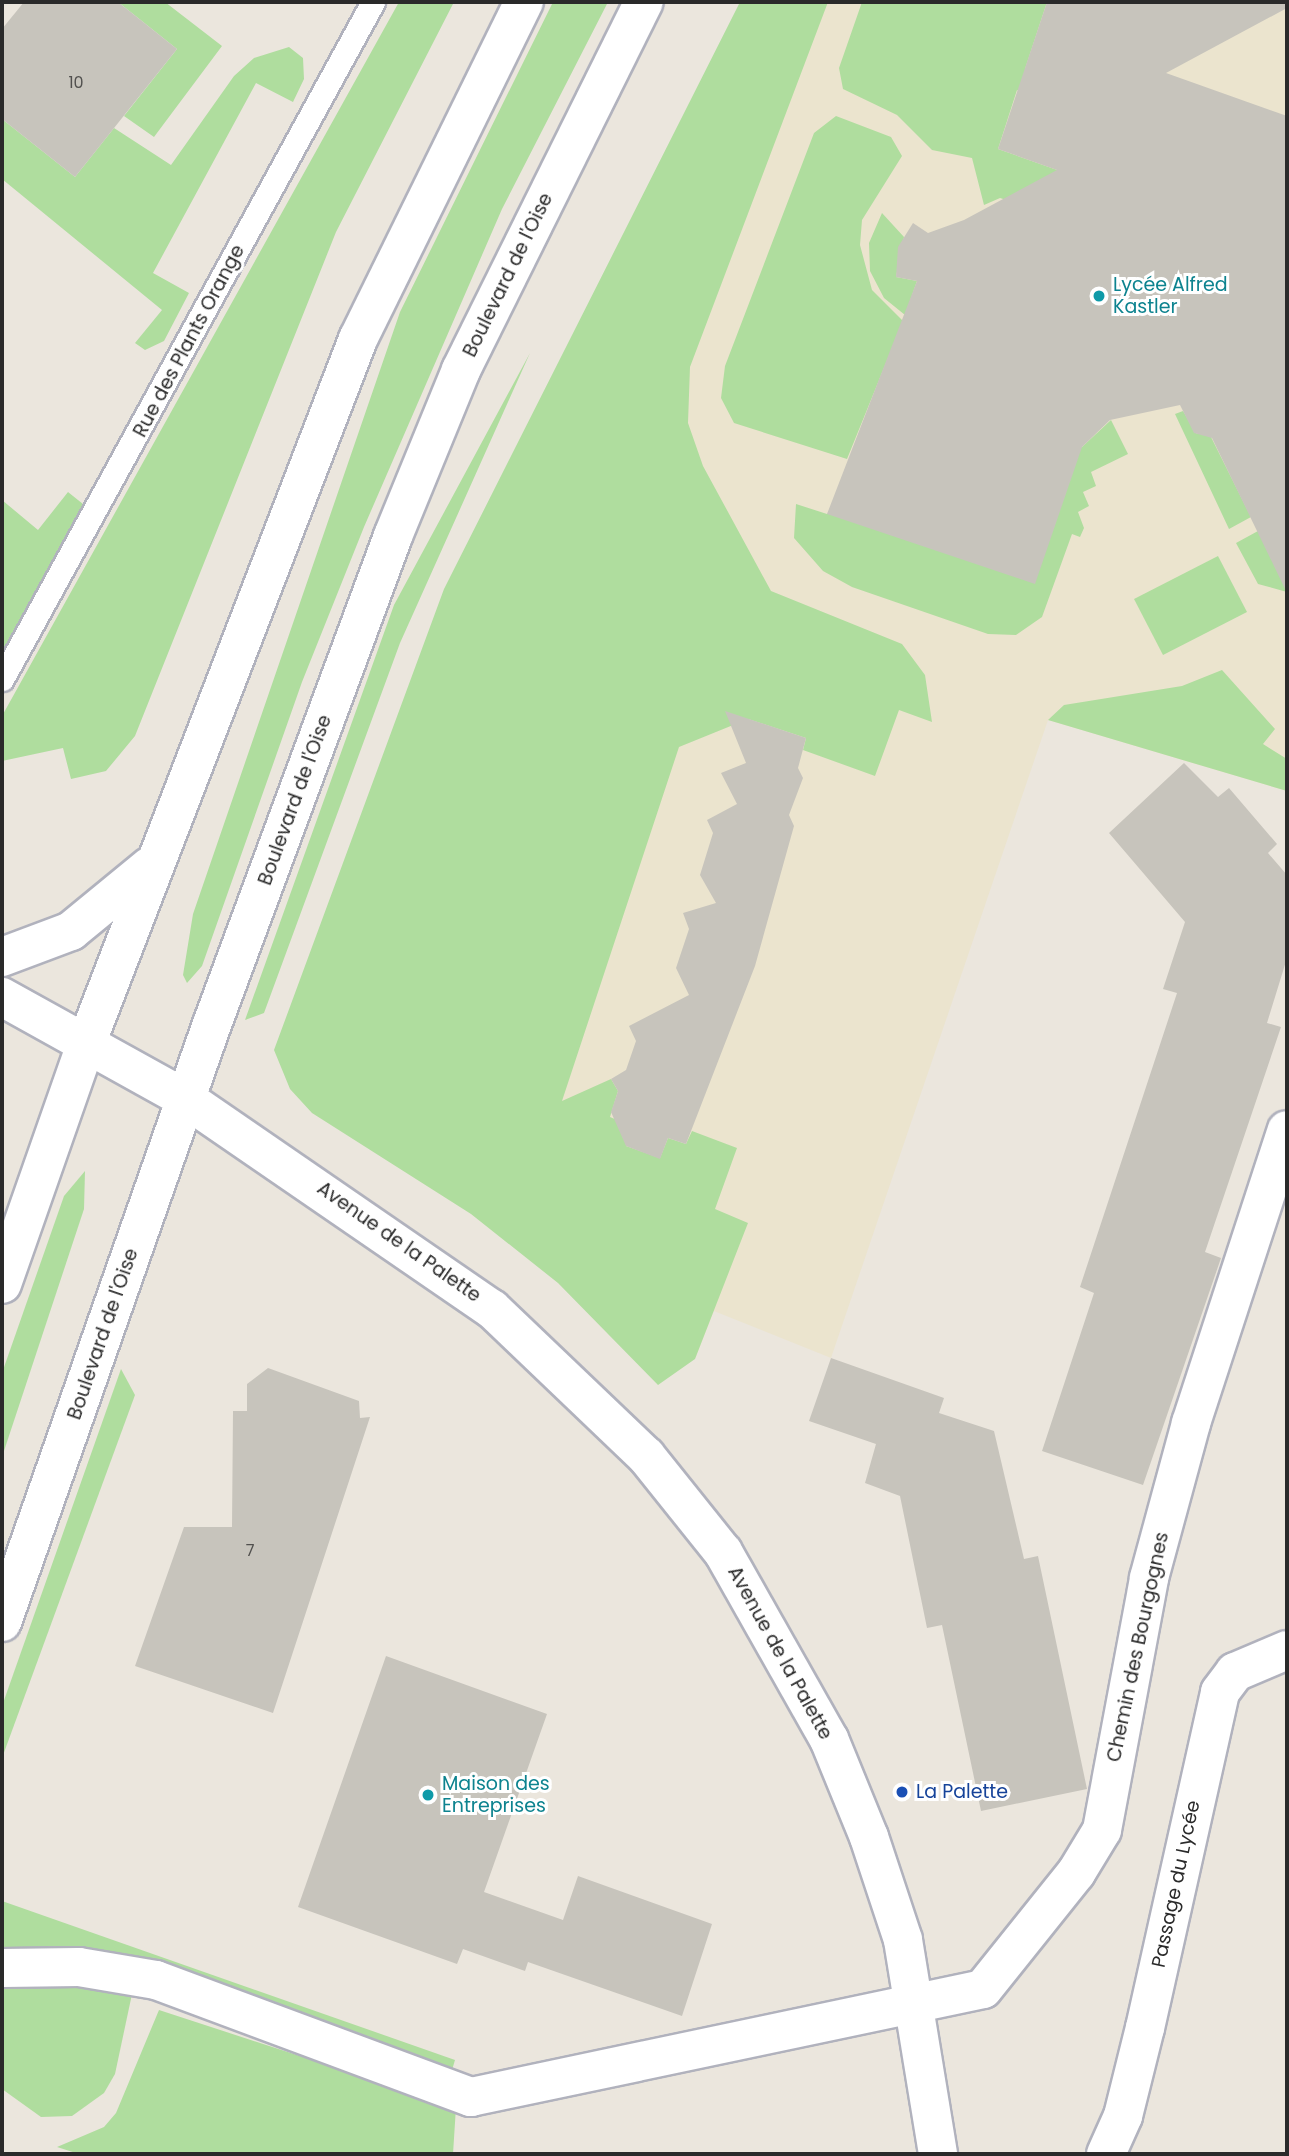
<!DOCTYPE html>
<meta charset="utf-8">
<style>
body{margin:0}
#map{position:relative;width:1289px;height:2156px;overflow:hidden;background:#ebe6dd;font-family:Poppins,sans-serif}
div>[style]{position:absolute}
.education>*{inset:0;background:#ebe4ce}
.green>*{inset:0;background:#afdd9e}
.building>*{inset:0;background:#c7c4bc}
.roads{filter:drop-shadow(2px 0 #b1b2bd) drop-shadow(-2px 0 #b1b2bd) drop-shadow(0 2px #b1b2bd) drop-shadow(0 -2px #b1b2bd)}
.lane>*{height:23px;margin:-11.5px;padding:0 11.5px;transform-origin:11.5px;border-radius:11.5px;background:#fff}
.street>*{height:38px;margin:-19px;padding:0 19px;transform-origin:19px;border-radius:19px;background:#fff}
.secondary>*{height:38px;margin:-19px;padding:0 19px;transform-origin:19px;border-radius:19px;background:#fff}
.dots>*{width:19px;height:19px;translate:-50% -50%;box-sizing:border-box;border:4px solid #fff;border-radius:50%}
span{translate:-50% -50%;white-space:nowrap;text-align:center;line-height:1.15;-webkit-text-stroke:6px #fff;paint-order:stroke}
.number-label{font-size:16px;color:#51504e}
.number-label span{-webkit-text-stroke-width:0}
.street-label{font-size:19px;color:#2a2a2a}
.culture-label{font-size:19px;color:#0d838f}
.left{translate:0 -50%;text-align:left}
.transit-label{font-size:19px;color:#164399}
.frame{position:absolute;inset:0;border:4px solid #2a2a2a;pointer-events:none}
</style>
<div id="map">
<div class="education">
<div style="clip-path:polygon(772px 2px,1287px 2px,1287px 791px,1048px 720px,831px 1358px,714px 1311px,695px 1359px,392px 1118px)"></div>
</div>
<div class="green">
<div style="clip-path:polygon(118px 2px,165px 2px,222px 46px,154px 137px,124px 116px,177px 49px)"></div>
<div style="clip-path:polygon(399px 2px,454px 2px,336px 232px,135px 736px,106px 771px,71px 779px,63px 748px,2px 761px,2px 716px)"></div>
<div style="clip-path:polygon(553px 2px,608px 2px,502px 209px,364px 527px,302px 682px,202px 966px,187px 983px,183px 975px,193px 914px,400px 312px)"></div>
<div style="clip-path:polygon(740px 2px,828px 2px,690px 367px,688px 423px,703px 466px,771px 591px,902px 644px,925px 675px,932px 722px,899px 710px,875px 776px,803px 750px,806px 738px,748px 719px,679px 747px,562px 1101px,611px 1079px,618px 1091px,610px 1117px,624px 1123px,626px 1146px,660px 1158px,668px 1138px,686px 1144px,692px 1131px,737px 1148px,715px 1209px,748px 1223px,695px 1359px,658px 1385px,558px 1283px,471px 1214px,312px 1113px,290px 1089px,274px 1050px,444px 589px)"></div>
<div style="clip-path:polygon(862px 2px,1047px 2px,1025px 69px,1046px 100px,1017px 90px,998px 149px,1094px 183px,1079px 223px,1000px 198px,984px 205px,972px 158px,932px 150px,897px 115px,843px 89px,839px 68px)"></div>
<div style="clip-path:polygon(289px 47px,303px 58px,304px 79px,293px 102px,256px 83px,153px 273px,189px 293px,164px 341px,145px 350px,135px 343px,162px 310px,2px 179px,2px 119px,75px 177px,114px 128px,171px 165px,234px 76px,254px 58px)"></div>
<div style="clip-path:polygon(836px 116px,891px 137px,902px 156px,862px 220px,860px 245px,872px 290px,903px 321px,847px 459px,734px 423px,721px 398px,725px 366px,814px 133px)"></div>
<div style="clip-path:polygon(882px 213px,904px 237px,896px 277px,917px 281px,905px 315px,884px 298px,870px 271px,869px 243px)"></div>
<div style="clip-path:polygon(530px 353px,400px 643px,264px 1013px,245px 1020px,394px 605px)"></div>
<div style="clip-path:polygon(1183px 411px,1197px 434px,1209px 433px,1251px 517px,1229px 529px,1175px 414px)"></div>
<div style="clip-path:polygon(1111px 420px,1128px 454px,1091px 472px,1096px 486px,1083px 492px,1089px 506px,1078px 512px,1084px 528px,1080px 537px,1072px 534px,1042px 617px,1016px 635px,988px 634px,852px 587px,823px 571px,794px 538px,796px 504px,827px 514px,1082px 447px)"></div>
<div style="clip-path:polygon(68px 492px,83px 504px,2px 653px,2px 500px,38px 530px)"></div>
<div style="clip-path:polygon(1258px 531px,1273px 558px,1287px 551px,1287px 592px,1258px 584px,1236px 543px)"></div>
<div style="clip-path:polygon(1218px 556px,1247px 612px,1163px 655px,1134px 599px)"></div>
<div style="clip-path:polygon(1222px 670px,1275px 729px,1263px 744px,1287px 759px,1287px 791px,1048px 720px,1064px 705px,1182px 686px)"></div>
<div style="clip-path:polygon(85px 1171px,84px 1209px,2px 1457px,2px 1373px,64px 1196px)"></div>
<div style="clip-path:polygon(121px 1369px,135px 1395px,2px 1758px,2px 1706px)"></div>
<div style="clip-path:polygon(2px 1901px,455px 2060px,452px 2070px,2px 1954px)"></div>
<div style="clip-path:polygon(33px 1976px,132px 1994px,115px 2074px,104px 2093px,72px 2116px,41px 2117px,2px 2089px,2px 1978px)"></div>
<div style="clip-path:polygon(159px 2010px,456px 2107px,453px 2154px,79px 2154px,57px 2147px,104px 2127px,116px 2113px)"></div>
</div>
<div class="building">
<div style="clip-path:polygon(24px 2px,118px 2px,177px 49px,75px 177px,2px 119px,2px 29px)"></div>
<div style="clip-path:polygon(1047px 2px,1287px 2px,1287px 8px,1166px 73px,1287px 116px,1287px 593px,1212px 438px,1194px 433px,1180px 405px,1110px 420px,1082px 447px,1035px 584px,827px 514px,917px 281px,896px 277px,898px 247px,913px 223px,928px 233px,964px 220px,1057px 170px,998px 149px)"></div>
<div style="clip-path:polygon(725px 711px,806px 738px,798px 768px,803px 778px,789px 815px,794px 826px,755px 966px,686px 1144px,668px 1138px,660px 1159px,626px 1146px,611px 1112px,618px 1091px,611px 1079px,626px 1070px,636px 1041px,629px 1026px,689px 995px,676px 968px,689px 929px,683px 913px,716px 903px,700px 875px,713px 833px,707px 820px,737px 804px,721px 773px,746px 763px)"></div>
<div style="clip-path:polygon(1184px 763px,1218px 797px,1229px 788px,1277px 844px,1268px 853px,1287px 875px,1287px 958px,1267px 1023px,1281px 1027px,1205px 1252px,1221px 1258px,1143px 1485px,1042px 1451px,1094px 1293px,1080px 1287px,1177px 993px,1163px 989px,1185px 922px,1109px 833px)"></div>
<div style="clip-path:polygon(831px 1358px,944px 1398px,939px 1413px,994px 1431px,1024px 1559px,1038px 1556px,1087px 1789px,981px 1811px,942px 1625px,927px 1628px,900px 1496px,865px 1483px,876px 1444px,809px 1421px)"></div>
<div style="clip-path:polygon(268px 1368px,359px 1401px,360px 1418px,370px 1417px,273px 1713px,135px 1666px,184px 1527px,232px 1527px,233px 1411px,247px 1411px,247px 1384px)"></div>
<div style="clip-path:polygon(386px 1656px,547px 1714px,484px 1892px,563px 1920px,578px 1876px,712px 1924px,682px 2016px,528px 1962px,525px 1971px,463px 1949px,457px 1964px,298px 1907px)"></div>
</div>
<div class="roads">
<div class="lane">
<div style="left:2px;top:679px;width:772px;rotate:-61.28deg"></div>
</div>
<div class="street">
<div style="left:186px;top:1099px;width:371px;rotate:34.5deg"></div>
<div style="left:492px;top:1309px;width:213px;rotate:43.7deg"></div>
<div style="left:646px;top:1456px;width:123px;rotate:51.3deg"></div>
<div style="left:723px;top:1552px;width:215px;rotate:60.5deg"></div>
<div style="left:829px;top:1739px;width:106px;rotate:67.8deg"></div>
<div style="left:869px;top:1837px;width:108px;rotate:71.7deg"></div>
<div style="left:903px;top:1940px;width:217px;rotate:80.7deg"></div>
<div style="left:2px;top:1968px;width:77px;rotate:-0.7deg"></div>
<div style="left:79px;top:1967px;width:78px;rotate:9.6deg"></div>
<div style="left:156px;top:1980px;width:336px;rotate:20.4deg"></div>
<div style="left:471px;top:2097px;width:523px;rotate:-11.91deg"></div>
<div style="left:983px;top:1989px;width:149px;rotate:-51.3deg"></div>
<div style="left:1076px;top:1873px;width:50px;rotate:-58.8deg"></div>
<div style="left:1102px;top:1830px;width:256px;rotate:-79.4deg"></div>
<div style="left:1149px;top:1578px;width:161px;rotate:-74.8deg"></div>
<div style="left:1191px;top:1423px;width:308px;rotate:-71.9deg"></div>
<div style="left:1106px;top:2154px;width:42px;rotate:-65.9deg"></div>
<div style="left:1123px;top:2116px;width:91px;rotate:-76deg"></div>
<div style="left:1145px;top:2028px;width:344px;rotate:-77.4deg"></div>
<div style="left:1220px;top:1692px;width:25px;rotate:-53deg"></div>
<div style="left:1235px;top:1672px;width:56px;rotate:-22.9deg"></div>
</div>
<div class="secondary">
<div style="left:2px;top:957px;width:74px;rotate:-20.6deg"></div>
<div style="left:71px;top:931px;width:102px;rotate:-39.4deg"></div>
<div style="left:2px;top:997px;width:210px;rotate:29deg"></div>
<div style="left:2px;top:1284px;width:254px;rotate:-70.7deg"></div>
<div style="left:86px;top:1044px;width:756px;rotate:-68.9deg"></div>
<div style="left:358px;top:339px;width:376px;rotate:-63.8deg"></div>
<div style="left:2px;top:1622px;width:631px;rotate:-70.65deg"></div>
<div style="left:211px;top:1027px;width:524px;rotate:-69.66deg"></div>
<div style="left:393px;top:536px;width:179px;rotate:-67.7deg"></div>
<div style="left:461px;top:370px;width:411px;rotate:-63.6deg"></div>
</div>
</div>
<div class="dots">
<div style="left:1099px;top:296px;background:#0f9aa8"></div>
<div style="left:902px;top:1792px;background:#1a4fb4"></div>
<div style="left:428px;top:1795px;background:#0f9aa8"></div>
</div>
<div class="number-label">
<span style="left:76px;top:83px">10</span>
<span style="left:250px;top:1551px">7</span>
</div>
<div class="street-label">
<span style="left:508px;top:275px;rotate:-64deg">Boulevard de l'Oise</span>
<span style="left:189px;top:341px;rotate:-62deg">Rue des Plants Orange</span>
<span style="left:295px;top:800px;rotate:-70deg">Boulevard de l'Oise</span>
<span style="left:399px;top:1242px;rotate:35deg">Avenue de la Palette</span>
<span style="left:103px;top:1334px;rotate:-71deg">Boulevard de l'Oise</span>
<span style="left:1138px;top:1647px;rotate:-78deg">Chemin des Bourgognes</span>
<span style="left:780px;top:1653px;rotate:61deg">Avenue de la Palette</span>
<span style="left:1176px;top:1884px;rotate:-78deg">Passage du Lycée</span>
</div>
<div class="culture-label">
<span class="left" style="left:1113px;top:296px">Lycée Alfred<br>Kastler</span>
<span class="left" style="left:442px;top:1795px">Maison des<br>Entreprises</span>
</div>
<div class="transit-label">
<span class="left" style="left:916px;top:1792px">La Palette</span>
</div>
<div class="frame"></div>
</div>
